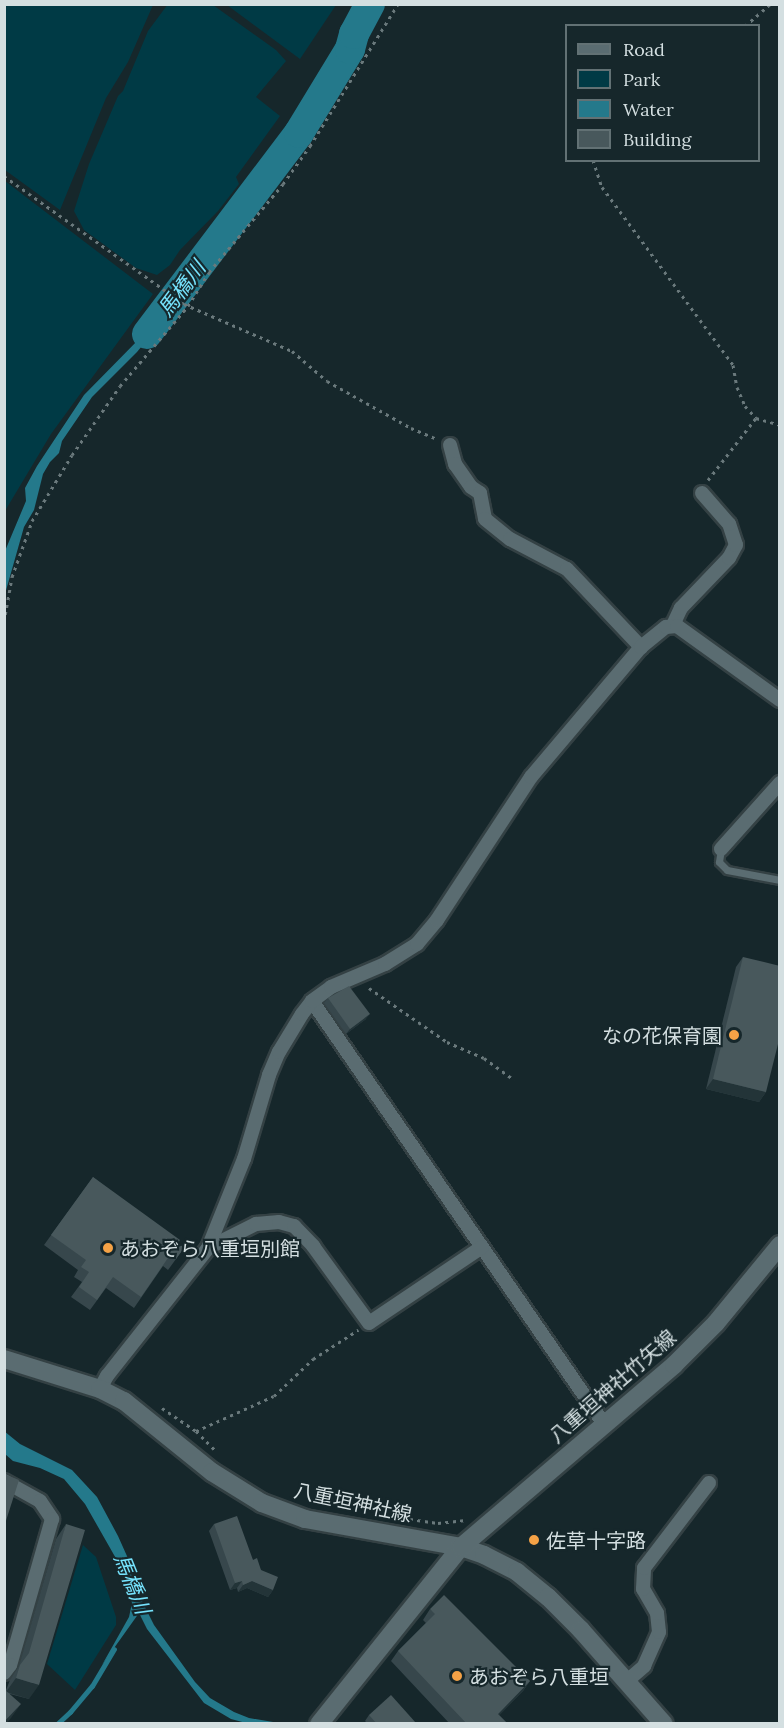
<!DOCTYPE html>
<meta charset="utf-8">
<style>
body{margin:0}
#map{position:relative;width:784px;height:1728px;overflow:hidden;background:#16272b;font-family:Lora,"Noto Sans JP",serif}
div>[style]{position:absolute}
.green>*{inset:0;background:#003a45}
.water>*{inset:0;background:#24798b}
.stream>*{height:5px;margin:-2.5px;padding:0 2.5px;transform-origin:2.5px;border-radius:2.5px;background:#24798b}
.river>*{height:30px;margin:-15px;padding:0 15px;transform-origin:15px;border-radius:15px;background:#24798b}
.path>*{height:3px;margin-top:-1.5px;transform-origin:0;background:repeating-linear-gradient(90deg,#6a797c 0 3px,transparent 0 7.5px)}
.roads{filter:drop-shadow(2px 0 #344144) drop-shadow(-2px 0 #344144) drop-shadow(0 2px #344144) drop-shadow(0 -2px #344144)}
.lane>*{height:7px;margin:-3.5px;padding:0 3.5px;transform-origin:3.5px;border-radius:3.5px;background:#5a6c71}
.street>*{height:14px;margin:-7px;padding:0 7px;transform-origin:7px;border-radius:7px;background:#5a6c71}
.secondary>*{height:18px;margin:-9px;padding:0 9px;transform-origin:9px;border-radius:9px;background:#5a6c71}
.wall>*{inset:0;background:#37474c}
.shaded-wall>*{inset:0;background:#233438}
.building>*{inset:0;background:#48585c}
.dots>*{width:16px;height:16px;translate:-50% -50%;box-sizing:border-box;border:3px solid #16272b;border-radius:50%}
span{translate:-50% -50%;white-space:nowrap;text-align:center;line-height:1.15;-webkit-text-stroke:4.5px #16272b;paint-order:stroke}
.poi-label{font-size:20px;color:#d4dfe1}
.right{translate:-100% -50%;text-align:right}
.left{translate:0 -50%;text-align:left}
.street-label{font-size:20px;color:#d4dfe1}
.water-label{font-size:21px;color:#76e3fd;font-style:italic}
.frame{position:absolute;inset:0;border:6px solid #d4dfe1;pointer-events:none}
.legend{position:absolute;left:565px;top:24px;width:195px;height:138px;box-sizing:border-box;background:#16272b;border:2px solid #627174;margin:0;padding:8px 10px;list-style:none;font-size:18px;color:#d4dfe1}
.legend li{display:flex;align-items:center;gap:12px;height:30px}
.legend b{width:30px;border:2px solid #627174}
</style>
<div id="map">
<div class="green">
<div style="clip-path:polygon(5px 4px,153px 5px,128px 62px,106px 98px,60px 210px,5px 170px)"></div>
<div style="clip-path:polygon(168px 4px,213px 5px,276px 50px,286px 61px,256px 97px,280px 116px,236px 177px,239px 184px,218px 211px,180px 250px,170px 265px,157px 275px,136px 268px,84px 230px,74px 211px,89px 164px,118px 96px,123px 91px,148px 31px)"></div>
<div style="clip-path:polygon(227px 5px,336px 5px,300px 59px)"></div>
<div style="clip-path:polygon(5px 181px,153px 294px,51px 434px,5px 511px)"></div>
<div style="clip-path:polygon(83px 1545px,96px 1557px,116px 1617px,116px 1625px,75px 1690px,47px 1664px)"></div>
</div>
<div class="water">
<div style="clip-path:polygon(170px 300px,175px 302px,160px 324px,137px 352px,92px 397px,62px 441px,59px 453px,50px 462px,43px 474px,34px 510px,24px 527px,5px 594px,5px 551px,26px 501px,25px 488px,37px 466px,84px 395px,141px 337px)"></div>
<div style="clip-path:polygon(4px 1431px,20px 1444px,72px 1470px,97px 1497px,118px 1536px,135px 1574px,140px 1597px,154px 1625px,195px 1682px,210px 1698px,234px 1712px,249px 1718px,279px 1723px,246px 1723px,231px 1719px,204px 1703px,147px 1629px,139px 1613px,102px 1665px,129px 1617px,132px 1603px,122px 1569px,85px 1504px,64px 1479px,40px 1468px,13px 1461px,5px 1454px)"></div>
</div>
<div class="stream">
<div style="left:57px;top:1724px;width:18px;rotate:-43deg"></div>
<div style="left:70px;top:1712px;width:34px;rotate:-50deg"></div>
<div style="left:92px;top:1686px;width:43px;rotate:-59.3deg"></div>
</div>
<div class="river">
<div style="left:147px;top:334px;width:252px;rotate:-52.9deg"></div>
<div style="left:299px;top:133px;width:98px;rotate:-58.7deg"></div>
<div style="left:350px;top:49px;width:16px;rotate:-75deg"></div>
<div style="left:354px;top:34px;width:34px;rotate:-62deg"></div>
</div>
<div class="path">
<div style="left:745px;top:26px;width:33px;rotate:-41deg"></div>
<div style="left:593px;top:160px;width:28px;rotate:72deg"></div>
<div style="left:602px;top:187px;width:221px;rotate:53.6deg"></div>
<div style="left:733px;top:365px;width:22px;rotate:80deg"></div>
<div style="left:737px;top:387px;width:21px;rotate:67deg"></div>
<div style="left:745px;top:406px;width:16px;rotate:47deg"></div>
<div style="left:756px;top:418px;width:25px;rotate:16deg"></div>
<div style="left:4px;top:176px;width:221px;rotate:35.4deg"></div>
<div style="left:184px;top:304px;width:118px;rotate:23.5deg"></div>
<div style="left:292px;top:351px;width:46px;rotate:40.6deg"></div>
<div style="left:327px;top:381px;width:96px;rotate:29.2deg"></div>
<div style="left:411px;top:428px;width:28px;rotate:23deg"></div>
<div style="left:708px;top:480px;width:78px;rotate:-52.3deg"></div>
<div style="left:4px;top:622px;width:46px;rotate:-79.9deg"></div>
<div style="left:12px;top:577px;width:59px;rotate:-70.3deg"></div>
<div style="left:32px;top:521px;width:77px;rotate:-58.8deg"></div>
<div style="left:72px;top:455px;width:84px;rotate:-55.2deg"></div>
<div style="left:120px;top:386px;width:105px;rotate:-49.6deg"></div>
<div style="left:188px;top:306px;width:40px;rotate:-58deg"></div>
<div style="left:209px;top:272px;width:115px;rotate:-49.9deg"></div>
<div style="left:283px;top:184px;width:47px;rotate:-54.6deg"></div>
<div style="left:310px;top:146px;width:167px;rotate:-58.2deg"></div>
<div style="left:369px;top:988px;width:95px;rotate:34.7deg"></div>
<div style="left:447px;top:1042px;width:40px;rotate:23.4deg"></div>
<div style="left:484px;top:1058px;width:37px;rotate:36deg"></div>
<div style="left:162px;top:1408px;width:41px;rotate:34.1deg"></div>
<div style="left:196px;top:1431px;width:27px;rotate:45deg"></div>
<div style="left:196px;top:1431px;width:85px;rotate:-24.2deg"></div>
<div style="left:274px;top:1396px;width:54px;rotate:-43.5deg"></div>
<div style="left:313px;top:1359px;width:54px;rotate:-32.8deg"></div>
<div style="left:410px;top:1519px;width:28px;rotate:8deg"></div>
<div style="left:438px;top:1523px;width:28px;rotate:-6deg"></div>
</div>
<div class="roads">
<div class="lane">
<div style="left:721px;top:849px;width:13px;rotate:99deg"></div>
<div style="left:719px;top:862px;width:11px;rotate:45deg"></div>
<div style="left:727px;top:870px;width:54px;rotate:10.7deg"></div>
</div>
<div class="street">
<div style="left:450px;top:445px;width:20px;rotate:75deg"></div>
<div style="left:455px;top:464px;width:28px;rotate:55deg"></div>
<div style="left:471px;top:487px;width:11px;rotate:34deg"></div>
<div style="left:480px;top:493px;width:26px;rotate:79deg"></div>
<div style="left:485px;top:519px;width:32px;rotate:39deg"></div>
<div style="left:510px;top:539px;width:64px;rotate:27.8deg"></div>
<div style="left:567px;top:569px;width:108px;rotate:46.5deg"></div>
<div style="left:673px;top:625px;width:19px;rotate:-65deg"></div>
<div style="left:681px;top:608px;width:69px;rotate:-46.2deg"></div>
<div style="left:729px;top:558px;width:15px;rotate:-62deg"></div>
<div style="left:736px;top:545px;width:22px;rotate:-108deg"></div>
<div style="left:729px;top:524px;width:41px;rotate:-131.1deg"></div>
<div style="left:721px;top:849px;width:89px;rotate:-48.2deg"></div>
<div style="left:312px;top:1001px;width:514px;rotate:55.38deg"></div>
<div style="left:208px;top:1248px;width:54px;rotate:-26.6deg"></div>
<div style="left:256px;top:1224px;width:23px;rotate:-5deg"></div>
<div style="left:279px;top:1222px;width:16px;rotate:15deg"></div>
<div style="left:294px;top:1226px;width:28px;rotate:46deg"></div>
<div style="left:313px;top:1246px;width:95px;rotate:54deg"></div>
<div style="left:369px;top:1323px;width:136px;rotate:-33.9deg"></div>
<div style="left:100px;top:1389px;width:15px;rotate:-62deg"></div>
<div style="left:107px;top:1376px;width:163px;rotate:-51.7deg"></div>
<div style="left:208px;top:1248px;width:96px;rotate:-68deg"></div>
<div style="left:244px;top:1159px;width:88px;rotate:-73.4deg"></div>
<div style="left:269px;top:1075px;width:25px;rotate:-67deg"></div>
<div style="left:279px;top:1052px;width:44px;rotate:-58.8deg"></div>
<div style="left:302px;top:1014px;width:16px;rotate:-52deg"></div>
<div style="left:312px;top:1001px;width:24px;rotate:-36deg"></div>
<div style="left:331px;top:987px;width:59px;rotate:-23.1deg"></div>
<div style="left:385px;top:964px;width:38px;rotate:-32deg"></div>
<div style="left:417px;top:944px;width:31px;rotate:-50deg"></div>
<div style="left:437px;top:920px;width:171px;rotate:-56.7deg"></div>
<div style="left:531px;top:777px;width:170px;rotate:-49.8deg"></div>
<div style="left:641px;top:647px;width:32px;rotate:-39deg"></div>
<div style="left:666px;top:627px;width:11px;rotate:-5deg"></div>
<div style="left:677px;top:626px;width:127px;rotate:35.7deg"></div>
<div style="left:4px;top:1481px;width:41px;rotate:29.1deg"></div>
<div style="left:40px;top:1501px;width:22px;rotate:56deg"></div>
<div style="left:52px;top:1519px;width:152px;rotate:106deg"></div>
<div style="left:10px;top:1665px;width:10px;rotate:127deg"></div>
<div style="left:627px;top:1681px;width:23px;rotate:-41deg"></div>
<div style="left:644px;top:1666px;width:37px;rotate:-66deg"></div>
<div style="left:659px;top:1632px;width:19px;rotate:-96deg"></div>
<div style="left:657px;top:1613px;width:28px;rotate:-120deg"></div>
<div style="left:643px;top:1589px;width:21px;rotate:-87deg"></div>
<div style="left:644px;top:1568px;width:107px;rotate:-52.6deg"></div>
</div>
<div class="secondary">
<div style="left:4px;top:1359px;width:101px;rotate:17.4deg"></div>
<div style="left:100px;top:1389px;width:27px;rotate:27deg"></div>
<div style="left:124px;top:1401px;width:113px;rotate:38.9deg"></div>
<div style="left:212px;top:1472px;width:59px;rotate:31.8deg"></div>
<div style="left:262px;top:1503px;width:46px;rotate:20.4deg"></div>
<div style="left:305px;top:1519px;width:158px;rotate:10.2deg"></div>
<div style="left:461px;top:1547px;width:24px;rotate:19deg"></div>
<div style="left:484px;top:1555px;width:37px;rotate:27deg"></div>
<div style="left:517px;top:1572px;width:40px;rotate:39deg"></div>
<div style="left:548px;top:1597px;width:47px;rotate:45deg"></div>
<div style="left:581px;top:1630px;width:125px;rotate:48.6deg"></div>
<div style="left:319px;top:1724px;width:227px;rotate:-51.3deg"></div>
<div style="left:461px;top:1547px;width:280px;rotate:-40.5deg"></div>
<div style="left:674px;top:1365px;width:59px;rotate:-45deg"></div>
<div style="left:716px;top:1323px;width:101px;rotate:-50.6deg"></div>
</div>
</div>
<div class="wall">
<div style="clip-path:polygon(743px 957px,766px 1092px,759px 1102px,706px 1089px,736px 967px)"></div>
<div style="clip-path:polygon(328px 998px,366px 1019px,346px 1034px,324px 1003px)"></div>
<div style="clip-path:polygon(93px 1177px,184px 1248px,168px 1270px,163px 1266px,134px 1308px,106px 1288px,90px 1310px,71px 1297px,82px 1282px,74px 1277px,78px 1270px,44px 1245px)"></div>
<div style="clip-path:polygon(66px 1524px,29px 1699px,10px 1694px,11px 1718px,6px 1690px,10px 1680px,19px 1666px,56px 1539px)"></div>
<div style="clip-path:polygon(214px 1524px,253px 1560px,261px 1570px,273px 1590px,268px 1597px,247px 1588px,238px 1592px,237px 1588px,230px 1590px,209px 1531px)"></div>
<div style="clip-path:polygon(430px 1609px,530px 1681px,523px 1691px,499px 1715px,508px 1724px,450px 1724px,391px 1661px,398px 1651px,426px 1623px,423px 1620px)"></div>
<div style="clip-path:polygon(369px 1715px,416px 1724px,368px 1724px,365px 1721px)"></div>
</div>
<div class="shaded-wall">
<div style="clip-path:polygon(370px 1014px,366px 1019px,346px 1034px,350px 1029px)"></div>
<div style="clip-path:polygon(713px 1079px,766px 1092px,759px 1102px,706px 1089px)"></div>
<div style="clip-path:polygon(242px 1581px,237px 1588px,230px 1590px,235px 1583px)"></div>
<div style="clip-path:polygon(252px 1581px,273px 1590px,268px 1597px,247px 1588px,238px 1592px,243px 1585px)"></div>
<div style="clip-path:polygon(16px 1678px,39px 1685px,29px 1699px,6px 1692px)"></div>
<div style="clip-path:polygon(530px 1681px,523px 1691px,491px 1724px,498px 1714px)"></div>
<div style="clip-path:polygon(21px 1704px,11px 1718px,6px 1724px,4px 1724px,4px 1722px)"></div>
</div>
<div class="building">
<div style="clip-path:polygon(743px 957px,780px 966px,780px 1036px,766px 1092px,713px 1079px)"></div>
<div style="clip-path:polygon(349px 986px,370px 1014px,350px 1029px,328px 998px)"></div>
<div style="clip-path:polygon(93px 1177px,180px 1240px,178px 1243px,184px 1248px,176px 1259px,170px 1255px,141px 1297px,113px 1277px,97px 1300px,79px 1287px,89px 1272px,81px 1267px,86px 1260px,51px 1235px)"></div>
<div style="clip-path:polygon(4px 1474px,19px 1480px,4px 1527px)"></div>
<div style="clip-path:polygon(237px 1516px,253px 1560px,257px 1558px,261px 1570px,278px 1577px,273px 1590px,252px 1581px,243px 1585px,242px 1581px,235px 1583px,214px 1524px)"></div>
<div style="clip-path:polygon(66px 1524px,85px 1530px,39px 1685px,16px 1678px,20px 1665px,29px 1653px)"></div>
<div style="clip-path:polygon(444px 1595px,530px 1681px,498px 1714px,508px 1724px,467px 1724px,398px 1651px,435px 1614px,430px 1609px)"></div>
<div style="clip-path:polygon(4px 1689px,21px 1704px,4px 1722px)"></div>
<div style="clip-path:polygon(391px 1695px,416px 1723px,377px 1724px,369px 1715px)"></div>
</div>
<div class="dots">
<div style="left:734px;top:1035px;background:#f5a246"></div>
<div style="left:108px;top:1248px;background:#f5a246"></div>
<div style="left:534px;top:1540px;background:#f5a246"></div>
<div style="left:457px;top:1676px;background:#f5a246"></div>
</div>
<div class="poi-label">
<span class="right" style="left:722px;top:1035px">なの花保育園</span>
<span class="left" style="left:120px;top:1248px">あおぞら八重垣別館</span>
<span class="left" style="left:546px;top:1540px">佐草十字路</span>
<span class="left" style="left:469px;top:1676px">あおぞら八重垣</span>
</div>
<div class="street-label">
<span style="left:612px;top:1386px;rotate:-41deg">八重垣神社竹矢線</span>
<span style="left:353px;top:1502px;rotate:12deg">八重垣神社線</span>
</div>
<div class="water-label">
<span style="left:182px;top:289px;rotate:-53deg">馬橋川</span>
<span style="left:132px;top:1584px;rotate:68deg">馬橋川</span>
</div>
<div class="frame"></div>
<ul class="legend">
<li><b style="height:8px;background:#5a6c71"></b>Road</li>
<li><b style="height:16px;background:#003a45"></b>Park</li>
<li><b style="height:16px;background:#24798b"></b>Water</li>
<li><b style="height:16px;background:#48585c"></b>Building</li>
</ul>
</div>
